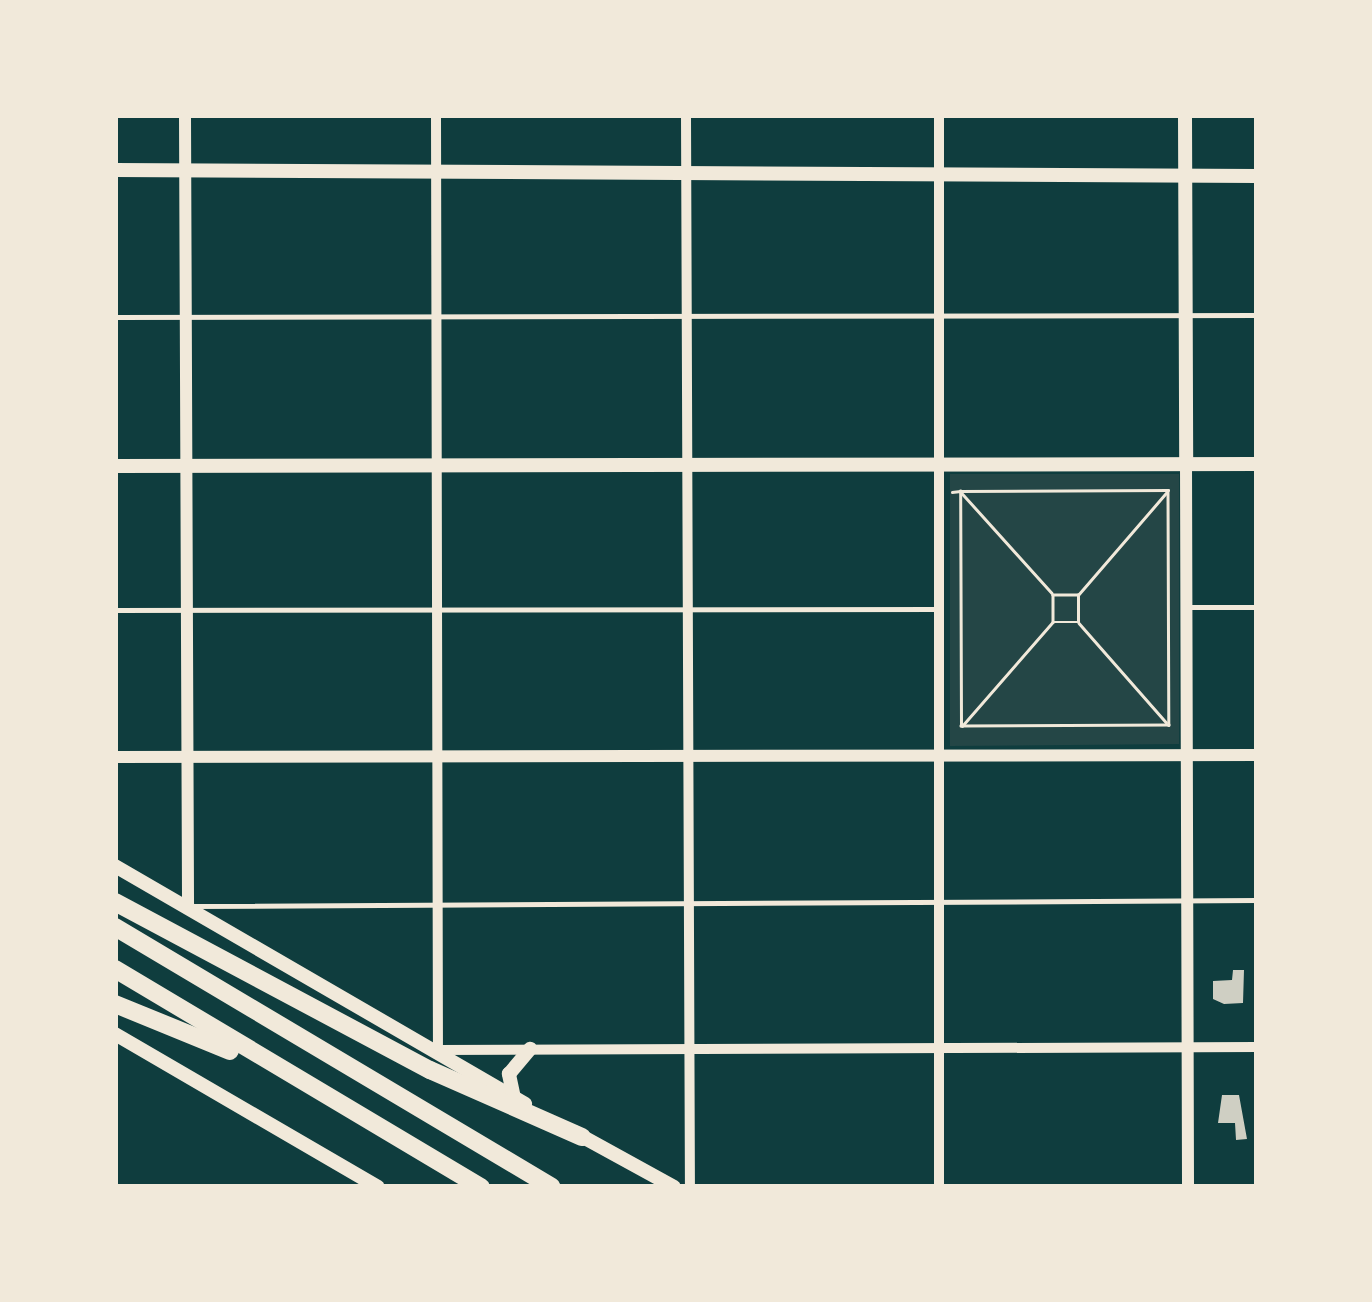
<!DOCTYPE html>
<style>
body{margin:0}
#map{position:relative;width:1372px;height:1302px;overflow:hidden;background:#0f3d3e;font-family:Arial,sans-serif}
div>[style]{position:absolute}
.green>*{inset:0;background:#244646}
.building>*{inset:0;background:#cfcfc3}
.path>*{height:2.5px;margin:-1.25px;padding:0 1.25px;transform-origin:1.25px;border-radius:1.25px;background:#f1e9da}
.service>*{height:5px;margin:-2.5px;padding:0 2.5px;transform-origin:2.5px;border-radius:2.5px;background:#f1e9da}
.minor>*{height:10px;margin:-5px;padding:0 5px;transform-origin:5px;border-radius:5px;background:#f1e9da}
.tertiary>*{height:12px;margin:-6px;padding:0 6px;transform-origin:6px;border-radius:6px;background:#f1e9da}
.secondary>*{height:14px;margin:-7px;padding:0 7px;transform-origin:7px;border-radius:7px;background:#f1e9da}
.motorway>*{height:18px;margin:-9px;padding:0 9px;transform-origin:9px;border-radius:9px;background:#f1e9da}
span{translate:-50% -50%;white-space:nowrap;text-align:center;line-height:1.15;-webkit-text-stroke:10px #f1e9da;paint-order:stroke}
.frame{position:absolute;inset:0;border:118px solid #f1e9da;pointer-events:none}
</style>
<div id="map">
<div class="green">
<div style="clip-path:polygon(950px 474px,1179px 474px,1179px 744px,950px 746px)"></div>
</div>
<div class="building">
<div style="clip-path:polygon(1233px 970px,1244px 970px,1243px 1003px,1224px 1004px,1213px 999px,1213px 981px,1232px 980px)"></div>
<div style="clip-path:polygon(1222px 1095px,1239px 1095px,1247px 1139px,1236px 1140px,1235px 1123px,1218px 1123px)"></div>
</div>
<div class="path">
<div style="left:1168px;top:490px;width:235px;rotate:89.8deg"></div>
<div style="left:1169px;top:725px;width:208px;rotate:179.7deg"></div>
<div style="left:961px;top:726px;width:235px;rotate:-90.2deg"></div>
<div style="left:960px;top:491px;width:208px;rotate:-0.3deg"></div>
<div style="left:952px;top:492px;width:8px;rotate:-7deg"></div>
<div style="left:960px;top:491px;width:137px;rotate:48deg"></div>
<div style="left:1078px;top:595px;width:25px;rotate:180deg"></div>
<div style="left:1053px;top:595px;width:27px;rotate:90deg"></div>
<div style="left:1053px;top:622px;width:25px"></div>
<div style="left:1078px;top:622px;width:27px;rotate:-90deg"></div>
<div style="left:1078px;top:595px;width:135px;rotate:-49.2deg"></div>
<div style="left:1079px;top:623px;width:132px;rotate:48.7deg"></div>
<div style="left:962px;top:726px;width:137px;rotate:-48.9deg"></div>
</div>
<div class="service">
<div style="left:115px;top:317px;width:1142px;rotate:-0.1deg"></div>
<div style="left:1190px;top:607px;width:67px"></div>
<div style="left:115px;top:610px;width:822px;rotate:-0.07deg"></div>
<div style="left:191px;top:906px;width:1066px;rotate:-0.32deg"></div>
</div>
<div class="minor">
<div style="left:436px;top:115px;width:935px;rotate:89.88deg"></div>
<div style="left:438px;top:1050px;width:819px;rotate:-0.21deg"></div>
<div style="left:686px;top:115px;width:1072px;rotate:89.79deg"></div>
<div style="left:939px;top:115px;width:1072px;rotate:90deg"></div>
</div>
<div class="tertiary">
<div style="left:185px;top:115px;width:791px;rotate:89.78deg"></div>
<div style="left:1186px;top:464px;width:723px;rotate:89.84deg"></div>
<div style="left:115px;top:757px;width:1142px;rotate:-0.1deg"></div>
</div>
<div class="secondary">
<div style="left:1185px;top:115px;width:349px;rotate:89.8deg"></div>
<div style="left:115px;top:170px;width:1142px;rotate:0.3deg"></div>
<div style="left:115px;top:466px;width:1142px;rotate:-0.1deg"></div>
<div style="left:115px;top:866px;width:474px;rotate:30.1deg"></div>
<div style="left:115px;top:1034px;width:304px;rotate:30.2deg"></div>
<div style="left:514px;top:1098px;width:25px;rotate:-102deg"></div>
<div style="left:509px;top:1074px;width:33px;rotate:-50deg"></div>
<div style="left:574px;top:1132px;width:114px;rotate:28.8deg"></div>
</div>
<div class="motorway">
<div style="left:115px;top:902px;width:357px;rotate:28.1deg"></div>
<div style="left:430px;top:1070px;width:166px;rotate:23.8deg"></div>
<div style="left:115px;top:927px;width:508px;rotate:30.75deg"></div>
<div style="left:115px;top:969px;width:426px;rotate:30.8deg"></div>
<div style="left:115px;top:1004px;width:124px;rotate:22.2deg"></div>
</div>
<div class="frame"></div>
</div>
